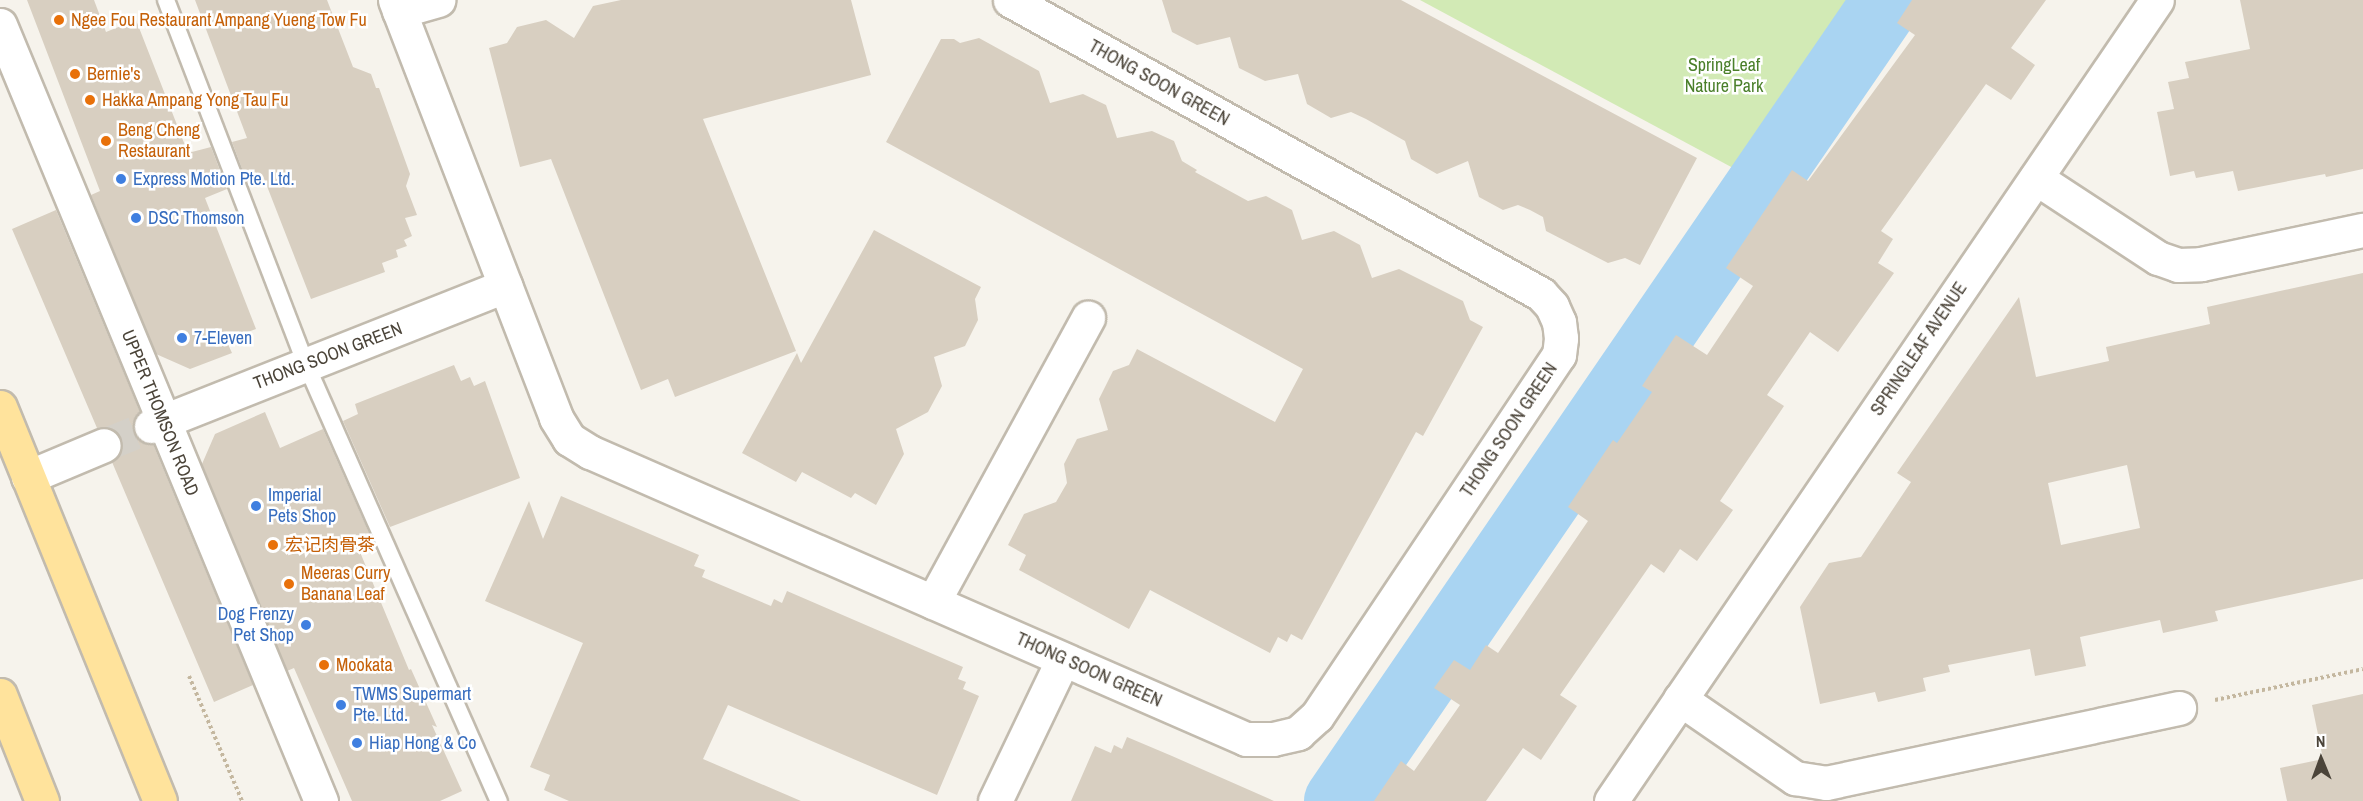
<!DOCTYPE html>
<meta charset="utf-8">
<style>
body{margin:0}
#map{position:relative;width:2363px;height:801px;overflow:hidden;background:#f6f3ec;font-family:"Archivo Narrow","Noto Sans SC",sans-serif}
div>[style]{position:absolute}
.green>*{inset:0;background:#d2eab5}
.river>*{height:70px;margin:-35px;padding:0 35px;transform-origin:35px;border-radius:35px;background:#a9d4f2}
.building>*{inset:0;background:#d8cfc1}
.street-tunnel>*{height:33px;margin-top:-16.5px;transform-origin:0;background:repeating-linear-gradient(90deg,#d4d0c8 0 33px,transparent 0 49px)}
.path>*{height:4px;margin-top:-2px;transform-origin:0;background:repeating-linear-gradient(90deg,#c4b79f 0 3px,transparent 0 6px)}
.roads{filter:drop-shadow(2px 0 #c2bbae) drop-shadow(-2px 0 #c2bbae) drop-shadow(0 2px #c2bbae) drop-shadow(0 -2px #c2bbae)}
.lane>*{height:16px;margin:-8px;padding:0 8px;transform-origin:8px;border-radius:8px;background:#fff}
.street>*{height:33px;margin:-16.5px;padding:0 16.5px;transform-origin:16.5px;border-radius:16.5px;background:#fff}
.primary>*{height:33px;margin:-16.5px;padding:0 16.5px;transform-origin:16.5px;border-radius:16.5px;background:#ffe39c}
.dots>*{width:16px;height:16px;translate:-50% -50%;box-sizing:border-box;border:3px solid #fff;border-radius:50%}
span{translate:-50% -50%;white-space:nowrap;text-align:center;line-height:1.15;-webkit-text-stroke:5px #fff;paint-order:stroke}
.food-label{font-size:18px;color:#c56008}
.left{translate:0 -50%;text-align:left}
.park-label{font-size:18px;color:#4a7f2a}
.street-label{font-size:18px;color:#4b4439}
.shop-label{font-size:18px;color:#366cbe}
.right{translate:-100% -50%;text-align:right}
.north{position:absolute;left:2291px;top:729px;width:60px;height:60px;-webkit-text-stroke:4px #fff;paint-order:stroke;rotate:359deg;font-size:16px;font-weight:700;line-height:24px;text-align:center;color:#4b4439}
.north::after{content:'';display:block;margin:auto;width:21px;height:27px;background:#4b4439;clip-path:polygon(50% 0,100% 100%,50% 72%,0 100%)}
</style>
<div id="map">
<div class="green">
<div style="clip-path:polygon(1420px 0,1868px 0,1748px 176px)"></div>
</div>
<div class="river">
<div style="left:1339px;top:801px;width:971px;rotate:-55.57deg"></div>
</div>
<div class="building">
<div style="clip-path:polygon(27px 0,94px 0,106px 32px,136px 20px,188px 153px,211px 147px,227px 189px,205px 198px,256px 329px,226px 340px,232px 353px,190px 369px,156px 354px,91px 195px,100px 191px)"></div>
<div style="clip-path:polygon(195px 0,327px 0,353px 67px,371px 74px,376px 88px,379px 88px,410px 174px,406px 186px,417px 215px,405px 218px,412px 236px,404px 240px,407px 246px,396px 250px,398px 257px,382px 263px,385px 272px,311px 299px,263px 176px,247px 182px,232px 142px,247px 138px)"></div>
<div style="clip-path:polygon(621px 0,851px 0,871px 75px,703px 119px,796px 351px,675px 397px,668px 379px,641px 390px,551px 159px,520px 167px,489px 48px,507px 43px,517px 27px,546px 20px,574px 38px,593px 6px)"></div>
<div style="clip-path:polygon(1162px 0,1401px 0,1697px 158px,1640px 265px,1625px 258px,1608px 263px,1546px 231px,1543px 217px,1530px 210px,1518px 205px,1503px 210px,1479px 197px,1468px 161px,1437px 174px,1411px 159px,1405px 141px,1366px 119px,1351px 112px,1331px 118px,1307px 104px,1298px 74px,1265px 81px,1239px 68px,1230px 37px,1197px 45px,1172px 32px)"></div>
<div style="clip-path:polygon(1912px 0,2046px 0,2011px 48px,2035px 65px,2011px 100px,1986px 84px,1881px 231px,1893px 239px,1878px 263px,1894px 273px,1838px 352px,1810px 332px,1767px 395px,1784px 406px,1720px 501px,1733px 510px,1697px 561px,1680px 549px,1664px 573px,1651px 564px,1560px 695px,1577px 706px,1541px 760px,1523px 748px,1486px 801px,1374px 801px,1401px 761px,1414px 771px,1460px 705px,1434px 688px,1454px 660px,1470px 670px,1486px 645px,1498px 653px,1588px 521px,1568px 507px,1613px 440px,1617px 443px,1652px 392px,1642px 386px,1676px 335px,1707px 355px,1753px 286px,1726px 268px,1792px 170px,1808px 181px,1915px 35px,1897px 23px)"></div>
<div style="clip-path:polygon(2240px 0,2363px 0,2363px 169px,2326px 177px,2325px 174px,2238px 191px,2233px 171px,2196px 178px,2194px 171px,2170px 176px,2157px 112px,2174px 109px,2168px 82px,2189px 78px,2185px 62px,2250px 49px)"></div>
<div style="clip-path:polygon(979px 38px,1039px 71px,1050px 103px,1083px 94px,1106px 105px,1117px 138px,1152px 131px,1174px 141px,1182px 161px,1197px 170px,1195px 172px,1248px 201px,1266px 196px,1292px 210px,1302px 240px,1334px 231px,1360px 245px,1372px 278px,1399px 269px,1463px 301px,1470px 320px,1483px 327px,1423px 436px,1416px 432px,1302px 640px,1291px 634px,1287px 642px,1278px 637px,1270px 653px,1150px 590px,1129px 629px,1019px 570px,1026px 555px,1008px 545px,1024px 514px,1056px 502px,1067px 483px,1064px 464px,1077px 439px,1108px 430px,1099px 399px,1113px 371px,1129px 365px,1137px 349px,1275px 422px,1303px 369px,886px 142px,941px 39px,954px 39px,960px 43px)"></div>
<div style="clip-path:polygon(56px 210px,140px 412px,133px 423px,134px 433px,140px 441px,153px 444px,253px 685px,214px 702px,112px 462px,119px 457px,122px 448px,121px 437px,116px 430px,107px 427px,97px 428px,12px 229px)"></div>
<div style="clip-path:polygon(874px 230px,981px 287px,975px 299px,978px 320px,965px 346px,934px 357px,942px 386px,928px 412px,896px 429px,904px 454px,876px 505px,855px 493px,851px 498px,802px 472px,796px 482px,742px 453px,797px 353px,801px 363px)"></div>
<div style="clip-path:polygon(evenodd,2363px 273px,2363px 579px,2215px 611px,2218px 621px,2163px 633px,2160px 620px,2080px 637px,2086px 666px,2035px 676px,2030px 649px,1948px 665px,1950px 672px,1923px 678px,1926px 691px,1878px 702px,1875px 692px,1820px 704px,1800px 607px,1829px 563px,1861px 557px,1911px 482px,1897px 473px,2019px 297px,2036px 377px,2109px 361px,2106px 347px,2210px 324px,2207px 307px,2363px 273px,2127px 465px,2140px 528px,2061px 545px,2048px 483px,2127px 465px)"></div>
<div style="clip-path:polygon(454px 365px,461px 381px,470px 377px,474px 386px,485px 381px,520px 478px,390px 527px,343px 421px,358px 414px,355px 404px)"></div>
<div style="clip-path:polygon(265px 412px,280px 448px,323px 429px,370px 535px,355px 540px,409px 670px,411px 669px,437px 727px,432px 725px,462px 791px,440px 801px,352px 801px,294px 668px,287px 671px,202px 464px,215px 434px)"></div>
<div style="clip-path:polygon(561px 496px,699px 555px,694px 566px,705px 570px,702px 577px,771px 606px,774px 599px,782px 603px,787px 591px,963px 667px,958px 679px,966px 682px,963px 689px,979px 696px,937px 795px,728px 705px,703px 759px,801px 801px,569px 801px,544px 790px,550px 775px,530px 767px,583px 643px,485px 601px,529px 501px,543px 539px)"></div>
<div style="clip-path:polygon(2363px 694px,2363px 801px,2287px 801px,2280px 768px,2323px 759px,2312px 705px)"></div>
<div style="clip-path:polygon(1127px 737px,1172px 756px,1274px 801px,1071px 801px,1095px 746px,1111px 753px,1114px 745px,1122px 749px)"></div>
</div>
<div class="street-tunnel">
<div style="left:104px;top:445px;width:51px;rotate:-22deg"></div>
</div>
<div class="path">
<div style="left:189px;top:676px;width:136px;rotate:67deg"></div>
<div style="left:2215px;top:700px;width:151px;rotate:-11.8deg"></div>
</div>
<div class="roads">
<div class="lane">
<div style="left:166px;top:0;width:390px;rotate:69deg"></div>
<div style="left:306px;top:364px;width:478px;rotate:66.2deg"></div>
</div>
<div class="street">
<div style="left:395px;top:0;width:448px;rotate:68.9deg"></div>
<div style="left:556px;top:418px;width:25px;rotate:58deg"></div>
<div style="left:569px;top:439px;width:25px;rotate:32deg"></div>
<div style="left:590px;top:452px;width:716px;rotate:23.63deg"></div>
<div style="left:1246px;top:739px;width:27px"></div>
<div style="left:1273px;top:739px;width:26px;rotate:-13deg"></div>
<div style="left:1298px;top:733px;width:25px;rotate:-42deg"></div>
<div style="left:1317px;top:716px;width:435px;rotate:-56.2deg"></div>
<div style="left:1559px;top:355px;width:17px;rotate:-83deg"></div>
<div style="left:1561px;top:338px;width:16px;rotate:-97deg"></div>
<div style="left:1559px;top:322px;width:17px;rotate:-114deg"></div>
<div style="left:1552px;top:306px;width:16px;rotate:-133deg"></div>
<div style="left:1541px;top:294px;width:607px;rotate:-151.03deg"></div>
<div style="left:399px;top:11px;width:41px;rotate:-15.8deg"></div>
<div style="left:0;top:25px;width:840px;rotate:67.53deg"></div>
<div style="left:2036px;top:178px;width:146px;rotate:33.3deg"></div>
<div style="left:2158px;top:258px;width:21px;rotate:19deg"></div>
<div style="left:2178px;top:265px;width:23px;rotate:-2deg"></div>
<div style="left:2201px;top:264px;width:166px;rotate:-11.9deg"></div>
<div style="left:151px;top:426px;width:381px;rotate:-21.6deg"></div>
<div style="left:28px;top:477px;width:82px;rotate:-22.8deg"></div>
<div style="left:933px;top:602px;width:324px;rotate:-61.4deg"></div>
<div style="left:1680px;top:699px;width:140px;rotate:34.5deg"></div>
<div style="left:1795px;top:778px;width:31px;rotate:9deg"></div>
<div style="left:1826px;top:783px;width:361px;rotate:-12deg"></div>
<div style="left:995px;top:801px;width:157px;rotate:-64.4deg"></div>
<div style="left:1611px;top:801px;width:969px;rotate:-55.72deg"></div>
</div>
<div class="primary">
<div style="left:0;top:407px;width:425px;rotate:67.9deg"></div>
<div style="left:0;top:695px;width:114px;rotate:68.4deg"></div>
</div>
</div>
<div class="dots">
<div style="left:59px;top:20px;background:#e8710a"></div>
<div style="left:75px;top:74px;background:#e8710a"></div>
<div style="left:90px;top:100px;background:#e8710a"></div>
<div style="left:106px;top:141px;background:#e8710a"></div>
<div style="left:121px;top:179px;background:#3f7fe0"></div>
<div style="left:136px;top:218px;background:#3f7fe0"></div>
<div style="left:182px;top:338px;background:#3f7fe0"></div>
<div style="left:256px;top:506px;background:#3f7fe0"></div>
<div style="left:273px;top:545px;background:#e8710a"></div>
<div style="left:289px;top:584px;background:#e8710a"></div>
<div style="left:306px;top:625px;background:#3f7fe0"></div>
<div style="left:324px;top:665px;background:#e8710a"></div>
<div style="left:341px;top:705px;background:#3f7fe0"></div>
<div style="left:357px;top:743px;background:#3f7fe0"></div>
</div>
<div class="food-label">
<span class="left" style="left:71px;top:20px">Ngee Fou Restaurant Ampang Yueng Tow Fu</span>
<span class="left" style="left:87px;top:74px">Bernie's</span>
<span class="left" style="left:102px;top:100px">Hakka Ampang Yong Tau Fu</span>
<span class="left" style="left:118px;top:141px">Beng Cheng<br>Restaurant</span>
<span class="left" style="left:285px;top:545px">宏记肉骨茶</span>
<span class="left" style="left:301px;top:584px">Meeras Curry<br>Banana Leaf</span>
<span class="left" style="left:336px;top:665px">Mookata</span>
</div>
<div class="park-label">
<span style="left:1724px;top:76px">SpringLeaf<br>Nature Park</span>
</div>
<div class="street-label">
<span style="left:1159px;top:83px;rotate:29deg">THONG SOON GREEN</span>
<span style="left:1919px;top:349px;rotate:-56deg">SPRINGLEAF AVENUE</span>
<span style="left:328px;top:356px;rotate:-21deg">THONG SOON GREEN</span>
<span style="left:160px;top:413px;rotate:68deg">UPPER THOMSON ROAD</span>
<span style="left:1509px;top:430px;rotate:-56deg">THONG SOON GREEN</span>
<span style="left:1089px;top:670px;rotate:24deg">THONG SOON GREEN</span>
</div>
<div class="shop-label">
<span class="left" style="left:133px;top:179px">Express Motion Pte. Ltd.</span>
<span class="left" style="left:148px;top:218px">DSC Thomson</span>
<span class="left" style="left:194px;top:338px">7-Eleven</span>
<span class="left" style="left:268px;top:506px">Imperial<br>Pets Shop</span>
<span class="right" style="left:294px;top:625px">Dog Frenzy<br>Pet Shop</span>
<span class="left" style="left:353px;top:705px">TWMS Supermart<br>Pte. Ltd.</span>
<span class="left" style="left:369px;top:743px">Hiap Hong &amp; Co</span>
</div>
<div class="north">N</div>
</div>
